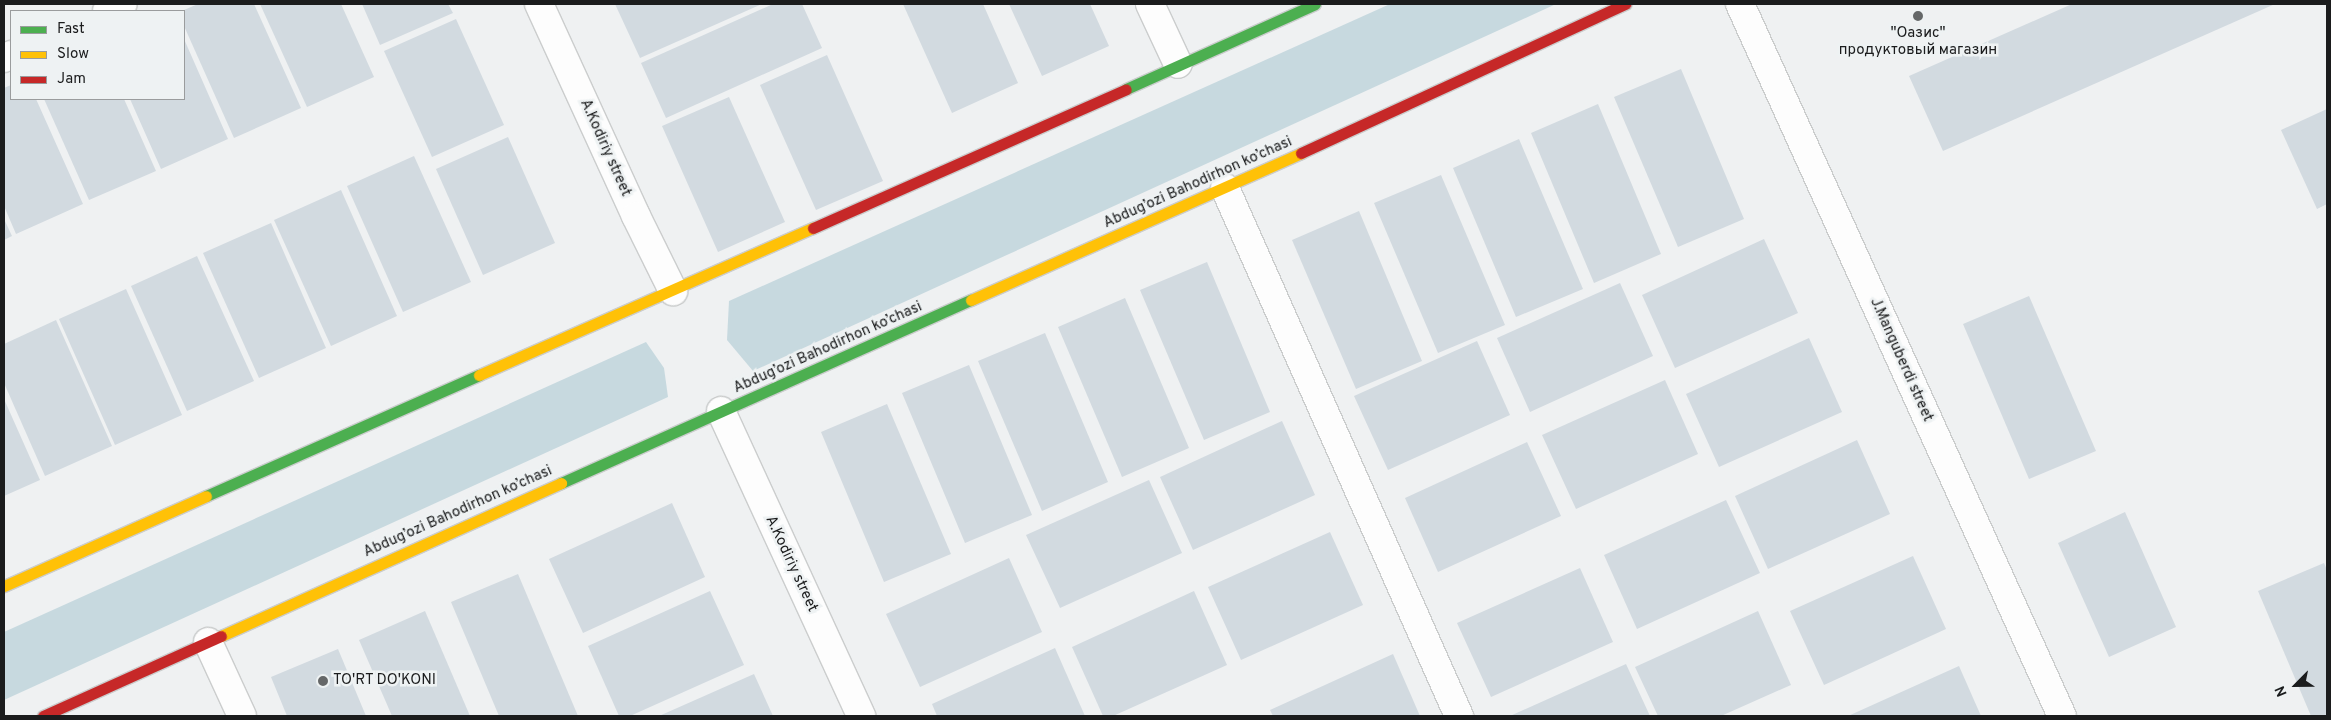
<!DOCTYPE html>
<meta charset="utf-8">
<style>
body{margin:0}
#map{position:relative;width:2331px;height:720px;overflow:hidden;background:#eff1f2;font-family:Overpass,sans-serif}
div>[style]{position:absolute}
.green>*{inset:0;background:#c7d9df}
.building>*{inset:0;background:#d2dae0}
.roads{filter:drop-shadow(1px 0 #cbcdcd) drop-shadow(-1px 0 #cbcdcd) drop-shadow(0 1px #cbcdcd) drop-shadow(0 -1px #cbcdcd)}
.street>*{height:28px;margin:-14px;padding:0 14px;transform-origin:14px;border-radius:14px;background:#fdfdfd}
.fast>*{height:11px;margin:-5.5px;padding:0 5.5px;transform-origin:5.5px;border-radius:5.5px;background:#4caf50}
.slow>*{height:11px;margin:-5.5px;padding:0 5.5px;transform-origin:5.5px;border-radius:5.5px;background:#ffc107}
.jam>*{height:11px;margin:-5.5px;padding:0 5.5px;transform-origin:5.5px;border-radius:5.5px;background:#c62828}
.dots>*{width:14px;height:14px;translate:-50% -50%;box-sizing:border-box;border:2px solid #eef2f3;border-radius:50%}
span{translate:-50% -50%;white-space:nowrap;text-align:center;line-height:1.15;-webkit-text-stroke:5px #eef2f3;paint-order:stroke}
.poi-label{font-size:15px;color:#1b1c1d}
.left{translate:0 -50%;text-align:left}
.street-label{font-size:15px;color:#1b1c1d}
.frame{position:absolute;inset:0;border:5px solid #1b1c1d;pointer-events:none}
.legend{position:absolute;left:10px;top:10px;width:175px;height:90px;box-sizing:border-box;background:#eef2f3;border:1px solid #9a9c9d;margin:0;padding:6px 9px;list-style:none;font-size:15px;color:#1b1c1d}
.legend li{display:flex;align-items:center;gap:10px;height:25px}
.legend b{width:25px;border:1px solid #9a9c9d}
.north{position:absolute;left:2271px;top:660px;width:50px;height:50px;-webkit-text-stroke:4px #eef2f3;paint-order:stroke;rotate:247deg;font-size:14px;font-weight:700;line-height:20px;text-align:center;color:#1b1c1d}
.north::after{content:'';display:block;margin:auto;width:18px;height:22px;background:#1b1c1d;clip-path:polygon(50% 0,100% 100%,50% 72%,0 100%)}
</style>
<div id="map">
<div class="green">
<div style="clip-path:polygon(1390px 4px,1556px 4px,753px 371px,727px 340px,729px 301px)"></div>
<div style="clip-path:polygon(646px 342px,664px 368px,668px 397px,4px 700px,4px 632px)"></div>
</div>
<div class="building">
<div style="clip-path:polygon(198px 4px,254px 4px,301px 108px,234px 138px,184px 26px,184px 10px)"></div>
<div style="clip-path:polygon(260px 4px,341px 4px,374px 77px,307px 107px)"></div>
<div style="clip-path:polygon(362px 4px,448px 4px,453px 13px,380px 45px)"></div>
<div style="clip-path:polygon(615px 4px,762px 4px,640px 58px)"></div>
<div style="clip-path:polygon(773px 4px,802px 4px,822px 48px,666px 118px,641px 63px)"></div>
<div style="clip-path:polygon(903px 4px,983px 4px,1018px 83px,952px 113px)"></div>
<div style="clip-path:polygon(1009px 4px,1090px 4px,1109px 46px,1042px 76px)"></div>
<div style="clip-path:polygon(2072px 4px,2275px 4px,1943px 151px,1909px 76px)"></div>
<div style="clip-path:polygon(456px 19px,504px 125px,432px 157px,384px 51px)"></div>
<div style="clip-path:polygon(184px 39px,228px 139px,161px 169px,130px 99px,184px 99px)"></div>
<div style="clip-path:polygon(827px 55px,883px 181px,816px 210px,760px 85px)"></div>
<div style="clip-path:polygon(1681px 69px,1744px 219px,1678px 247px,1614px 97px)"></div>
<div style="clip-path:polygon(11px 85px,11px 99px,36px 99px,83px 204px,16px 234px,4px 206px,4px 88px)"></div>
<div style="clip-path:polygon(729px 97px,785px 222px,718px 252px,662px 126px)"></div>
<div style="clip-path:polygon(44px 99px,124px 99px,156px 171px,89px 200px)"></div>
<div style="clip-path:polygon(1598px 104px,1661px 254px,1594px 283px,1531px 133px)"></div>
<div style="clip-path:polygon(2327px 109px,2327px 204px,2317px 209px,2281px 130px)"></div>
<div style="clip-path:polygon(508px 137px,555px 243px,483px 275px,436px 169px)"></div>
<div style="clip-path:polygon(1519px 139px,1583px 289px,1516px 317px,1453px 168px)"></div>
<div style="clip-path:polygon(414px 156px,471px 282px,403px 312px,347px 186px)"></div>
<div style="clip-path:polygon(1441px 175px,1505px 325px,1438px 353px,1374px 203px)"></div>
<div style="clip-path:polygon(341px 190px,397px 316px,331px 346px,274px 220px)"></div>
<div style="clip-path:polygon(1359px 211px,1422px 361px,1356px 389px,1292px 240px)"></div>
<div style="clip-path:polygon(4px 219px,12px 236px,4px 240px)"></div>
<div style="clip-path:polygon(271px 223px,326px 348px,259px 378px,203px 253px)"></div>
<div style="clip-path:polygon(1764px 239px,1798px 313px,1675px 368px,1642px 295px)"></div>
<div style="clip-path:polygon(197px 256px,254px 381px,187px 411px,131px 286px)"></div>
<div style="clip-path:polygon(1207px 262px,1270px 412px,1204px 440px,1140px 290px)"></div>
<div style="clip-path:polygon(1620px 283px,1653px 356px,1530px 412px,1497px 338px)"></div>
<div style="clip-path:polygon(126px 289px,182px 415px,115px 445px,59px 319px)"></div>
<div style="clip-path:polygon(2029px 296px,2096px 451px,2029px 479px,1963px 324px)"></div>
<div style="clip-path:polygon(1125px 298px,1189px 448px,1122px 477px,1058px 327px)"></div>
<div style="clip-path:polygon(56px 320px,112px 446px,45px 476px,4px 383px,4px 344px)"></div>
<div style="clip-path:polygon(1045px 333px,1108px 482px,1042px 511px,978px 361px)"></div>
<div style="clip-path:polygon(1809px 338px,1842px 412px,1719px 467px,1686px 394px)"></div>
<div style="clip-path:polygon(1477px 341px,1510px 415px,1388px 470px,1354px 396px)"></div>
<div style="clip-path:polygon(969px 365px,1032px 515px,965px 543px,902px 393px)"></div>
<div style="clip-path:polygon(1665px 380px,1698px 454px,1576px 509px,1542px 435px)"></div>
<div style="clip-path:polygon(4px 399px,40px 480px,4px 496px)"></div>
<div style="clip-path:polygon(887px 404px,951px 554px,884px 582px,821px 432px)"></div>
<div style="clip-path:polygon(1282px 421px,1315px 495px,1193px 550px,1160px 477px)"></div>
<div style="clip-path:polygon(1857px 440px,1890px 514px,1768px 569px,1735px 496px)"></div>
<div style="clip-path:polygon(1527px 442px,1561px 516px,1438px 572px,1405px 498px)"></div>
<div style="clip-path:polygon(1149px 480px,1182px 553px,1060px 608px,1026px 535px)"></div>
<div style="clip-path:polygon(1726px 500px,1760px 573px,1637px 629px,1604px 555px)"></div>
<div style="clip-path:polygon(672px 503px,705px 577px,583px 633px,549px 559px)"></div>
<div style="clip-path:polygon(2125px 512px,2176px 627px,2109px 657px,2058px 543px)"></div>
<div style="clip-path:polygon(1330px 532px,1363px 605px,1241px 660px,1208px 587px)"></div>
<div style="clip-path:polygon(1913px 556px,1946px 629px,1824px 685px,1790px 611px)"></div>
<div style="clip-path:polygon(1009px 558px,1042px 632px,920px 687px,886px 614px)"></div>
<div style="clip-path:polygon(2324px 563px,2327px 570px,2327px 716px,2311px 716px,2258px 591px)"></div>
<div style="clip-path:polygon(1580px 568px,1613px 642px,1491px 697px,1457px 623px)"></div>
<div style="clip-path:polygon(518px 574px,578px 716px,499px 716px,451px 602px)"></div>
<div style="clip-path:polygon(710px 591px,744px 665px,630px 716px,619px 716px,588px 646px)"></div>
<div style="clip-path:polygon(1194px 591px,1227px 665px,1113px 716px,1103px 716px,1072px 647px)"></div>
<div style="clip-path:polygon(425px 611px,470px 716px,392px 716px,359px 640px)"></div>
<div style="clip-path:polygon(1758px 611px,1791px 685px,1721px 716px,1658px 716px,1635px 667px)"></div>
<div style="clip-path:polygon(1055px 648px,1085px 716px,937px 716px,932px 704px)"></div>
<div style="clip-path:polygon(338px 649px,366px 716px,287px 716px,271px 677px)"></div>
<div style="clip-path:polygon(1393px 654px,1420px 716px,1273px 716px,1270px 710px)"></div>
<div style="clip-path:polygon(1626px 664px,1650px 716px,1510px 716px)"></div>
<div style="clip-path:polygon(1959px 666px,1981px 716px,1848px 716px)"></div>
<div style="clip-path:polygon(754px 674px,773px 716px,659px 716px)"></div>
</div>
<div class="roads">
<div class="street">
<div style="left:539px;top:4px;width:233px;rotate:65.4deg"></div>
<div style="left:636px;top:216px;width:84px;rotate:63.7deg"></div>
<div style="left:1150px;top:4px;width:66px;rotate:65deg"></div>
<div style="left:1740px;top:4px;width:781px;rotate:65.67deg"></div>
<div style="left:107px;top:11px;width:17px;rotate:-24deg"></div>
<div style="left:4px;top:58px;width:8px;rotate:-23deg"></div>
<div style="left:1225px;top:188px;width:578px;rotate:66.1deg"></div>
<div style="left:721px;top:411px;width:336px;rotate:65.3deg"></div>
<div style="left:208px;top:642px;width:81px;rotate:65.3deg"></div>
</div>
<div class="fast">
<div style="left:1126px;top:89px;width:207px;rotate:-24.2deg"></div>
<div style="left:561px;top:483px;width:449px;rotate:-24.1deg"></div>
<div style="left:206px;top:496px;width:299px;rotate:-23.9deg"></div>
</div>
<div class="slow">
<div style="left:971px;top:300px;width:361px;rotate:-24deg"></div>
<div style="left:479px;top:375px;width:365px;rotate:-23.8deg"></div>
<div style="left:4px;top:586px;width:221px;rotate:-24deg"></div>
<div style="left:221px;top:636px;width:373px;rotate:-24.2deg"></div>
</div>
<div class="jam">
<div style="left:1301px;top:153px;width:357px;rotate:-24.7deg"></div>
<div style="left:813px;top:228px;width:342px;rotate:-23.9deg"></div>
<div style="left:43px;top:716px;width:195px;rotate:-24.2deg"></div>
</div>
</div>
<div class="dots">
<div style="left:1918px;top:16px;background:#656768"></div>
<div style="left:323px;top:681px;background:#656768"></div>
</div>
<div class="poi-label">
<span style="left:1918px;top:42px">"Оазис"<br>продуктовый магазин</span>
<span class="left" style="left:333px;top:681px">TO'RT DO'KONI</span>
</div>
<div class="street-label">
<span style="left:605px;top:148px;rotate:66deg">A.Kodiriy street</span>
<span style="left:1198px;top:183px;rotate:-24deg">Abdug’ozi Bahodirhon ko’chasi</span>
<span style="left:828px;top:348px;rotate:-24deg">Abdug’ozi Bahodirhon ko’chasi</span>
<span style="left:1901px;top:360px;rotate:66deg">J.Manguberdi street</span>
<span style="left:458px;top:512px;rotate:-24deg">Abdug’ozi Bahodirhon ko’chasi</span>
<span style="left:791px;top:564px;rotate:65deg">A.Kodiriy street</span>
</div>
<div class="frame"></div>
<ul class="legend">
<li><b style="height:6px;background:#4caf50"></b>Fast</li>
<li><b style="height:6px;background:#ffc107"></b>Slow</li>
<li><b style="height:6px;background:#c62828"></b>Jam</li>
</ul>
<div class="north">N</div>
</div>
